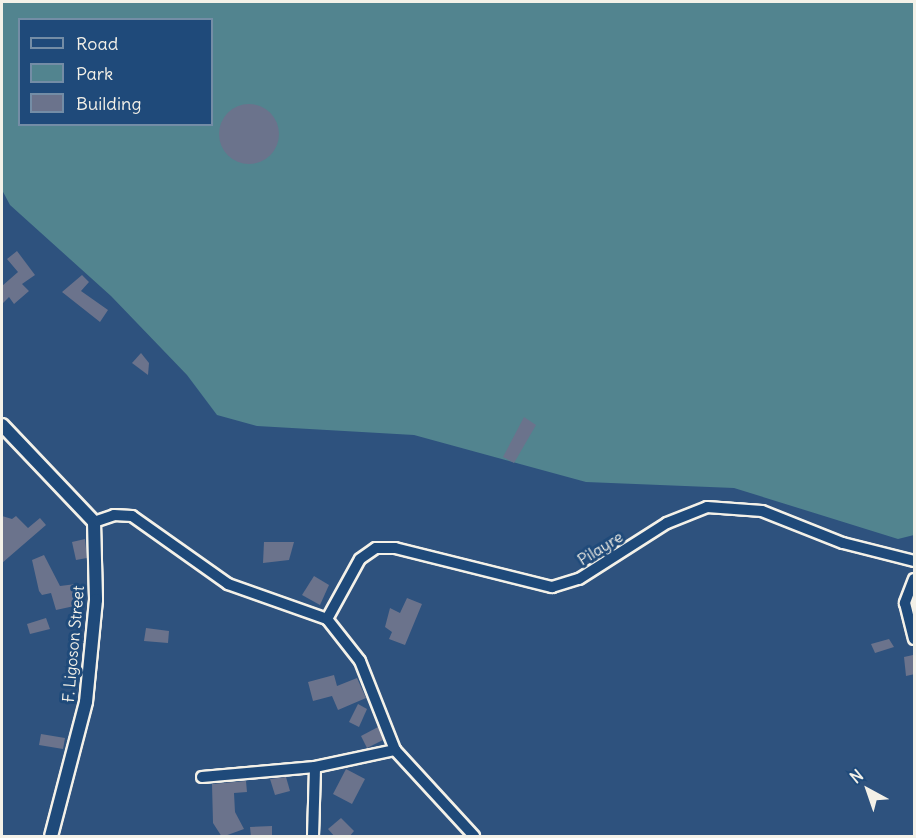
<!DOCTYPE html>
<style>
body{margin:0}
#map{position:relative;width:916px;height:838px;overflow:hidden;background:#2e527e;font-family:Delius,sans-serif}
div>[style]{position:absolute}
.green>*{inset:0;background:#52848f}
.building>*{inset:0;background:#6b738c}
.round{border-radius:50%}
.roads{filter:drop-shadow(2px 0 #f4f1e8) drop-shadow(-2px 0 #f4f1e8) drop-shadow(0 2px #f4f1e8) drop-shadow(0 -2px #f4f1e8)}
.minor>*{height:10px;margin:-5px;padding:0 5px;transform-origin:5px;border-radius:5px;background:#1f4a7a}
.tertiary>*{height:12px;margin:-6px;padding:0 6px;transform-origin:6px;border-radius:6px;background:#1f4a7a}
span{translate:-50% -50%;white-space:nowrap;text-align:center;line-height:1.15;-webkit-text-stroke:6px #1f4a7a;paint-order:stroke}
.street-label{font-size:16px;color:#f4f1e8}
.frame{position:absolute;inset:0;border:3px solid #f4f1e8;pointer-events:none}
.legend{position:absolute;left:18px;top:18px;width:195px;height:108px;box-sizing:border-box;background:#1f4a7a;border:2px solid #748da6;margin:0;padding:8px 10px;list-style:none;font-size:18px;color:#f4f1e8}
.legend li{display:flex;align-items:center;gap:12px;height:30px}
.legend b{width:30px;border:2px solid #748da6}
.north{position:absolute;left:838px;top:760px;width:60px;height:60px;-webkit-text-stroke:4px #1f4a7a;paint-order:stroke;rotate:320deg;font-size:16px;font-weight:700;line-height:24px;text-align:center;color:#f4f1e8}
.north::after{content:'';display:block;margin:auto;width:21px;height:27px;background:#f4f1e8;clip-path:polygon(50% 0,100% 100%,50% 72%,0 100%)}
</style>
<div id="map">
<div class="green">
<div style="clip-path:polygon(evenodd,2px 2px,914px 2px,914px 535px,898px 539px,734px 488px,586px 482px,414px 435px,257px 426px,217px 415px,187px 375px,111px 296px,10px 205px,2px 190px,2px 2px,20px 20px,212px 20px,212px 124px,20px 124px,20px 20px)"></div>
</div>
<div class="building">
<div class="round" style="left:219px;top:104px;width:60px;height:60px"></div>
<div style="clip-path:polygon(17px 251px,35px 275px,22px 284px,29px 291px,14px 304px,9px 297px,2px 304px,2px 286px,18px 272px,7px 259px)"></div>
<div style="clip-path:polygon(82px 275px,89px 282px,81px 291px,108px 310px,100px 322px,62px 292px)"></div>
<div style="clip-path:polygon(141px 353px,149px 363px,148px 375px,132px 363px)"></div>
<div style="clip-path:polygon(524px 417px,536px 425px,514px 463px,503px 457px)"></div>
<div style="clip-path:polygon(2px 516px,12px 519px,16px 516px,28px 528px,40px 518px,46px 525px,2px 563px)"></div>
<div style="clip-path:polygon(85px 539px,87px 558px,76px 560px,72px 542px)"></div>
<div style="clip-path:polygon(264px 542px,294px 542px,289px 560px,263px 563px)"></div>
<div style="clip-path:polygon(44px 555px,60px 586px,76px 584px,79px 605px,56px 610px,51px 593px,42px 595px,39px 591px,32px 560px)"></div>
<div style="clip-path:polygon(314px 576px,329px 585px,320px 605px,302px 595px)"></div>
<div style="clip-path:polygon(407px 598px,422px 604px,405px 645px,389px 639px,392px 632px,385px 627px,390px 608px,400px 613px)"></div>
<div style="clip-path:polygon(46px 618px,50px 629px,30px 634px,27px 624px)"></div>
<div style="clip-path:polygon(146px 628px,169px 631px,168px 643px,144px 641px)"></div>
<div style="clip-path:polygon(889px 639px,894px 647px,875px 653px,871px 644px)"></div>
<div style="clip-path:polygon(913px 655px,915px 674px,906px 676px,904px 657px)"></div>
<div style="clip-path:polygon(334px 675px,337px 686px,357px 678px,366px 698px,338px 710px,332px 696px,313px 701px,308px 682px)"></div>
<div style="clip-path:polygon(358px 704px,367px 709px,359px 727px,349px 722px)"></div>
<div style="clip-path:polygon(378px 727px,383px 740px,367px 748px,361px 736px)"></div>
<div style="clip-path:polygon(41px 734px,65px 738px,63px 749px,39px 745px)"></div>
<div style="clip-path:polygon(346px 769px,365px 779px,352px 804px,333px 794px)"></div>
<div style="clip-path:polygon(286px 777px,290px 791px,275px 795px,270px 779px)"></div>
<div style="clip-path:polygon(246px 781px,247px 792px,234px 793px,235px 812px,244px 829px,222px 837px,213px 823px,212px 784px)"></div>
<div style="clip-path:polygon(341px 818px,354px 831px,349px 837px,335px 837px,328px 829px)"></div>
<div style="clip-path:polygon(272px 826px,272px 837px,251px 837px,250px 827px)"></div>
</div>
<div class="roads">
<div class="minor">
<div style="left:94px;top:522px;width:21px;rotate:-19deg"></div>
<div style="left:114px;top:515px;width:18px;rotate:3deg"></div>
<div style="left:132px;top:516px;width:118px;rotate:35.3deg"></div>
<div style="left:228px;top:584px;width:105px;rotate:19.5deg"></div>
<div style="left:327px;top:619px;width:53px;rotate:51.8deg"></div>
<div style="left:360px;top:661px;width:96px;rotate:68.5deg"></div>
<div style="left:395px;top:750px;width:117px;rotate:47.4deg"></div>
<div style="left:914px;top:579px;width:26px;rotate:111deg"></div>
<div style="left:905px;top:603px;width:37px;rotate:76deg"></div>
<div style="left:327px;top:619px;width:68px;rotate:-61.2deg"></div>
<div style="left:360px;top:559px;width:19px;rotate:-35deg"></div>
<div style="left:376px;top:548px;width:19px"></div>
<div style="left:395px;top:548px;width:162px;rotate:14deg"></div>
<div style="left:552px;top:587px;width:28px;rotate:-17deg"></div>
<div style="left:579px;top:579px;width:104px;rotate:-32.5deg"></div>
<div style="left:667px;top:523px;width:43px;rotate:-21.8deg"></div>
<div style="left:707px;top:507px;width:55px;rotate:4.2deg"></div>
<div style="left:762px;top:511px;width:87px;rotate:21.6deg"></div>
<div style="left:843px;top:543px;width:73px;rotate:14.2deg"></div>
<div style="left:202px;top:777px;width:113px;rotate:-5.1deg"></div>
<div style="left:315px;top:767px;width:82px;rotate:-12deg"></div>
<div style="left:313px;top:836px;width:69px;rotate:-88.3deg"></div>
</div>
<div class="tertiary">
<div style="left:2px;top:425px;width:134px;rotate:46.5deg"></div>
<div style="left:94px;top:522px;width:78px;rotate:88.5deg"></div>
<div style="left:96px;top:600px;width:102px;rotate:95.6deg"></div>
<div style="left:86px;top:702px;width:138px;rotate:104.6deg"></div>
</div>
</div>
<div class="street-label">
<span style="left:600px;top:548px;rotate:-32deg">Pilayre</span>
<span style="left:73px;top:644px;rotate:-85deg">F. Ligoson Street</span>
</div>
<div class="frame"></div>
<ul class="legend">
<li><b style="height:8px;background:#1f4a7a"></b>Road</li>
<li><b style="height:16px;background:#52848f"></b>Park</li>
<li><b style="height:16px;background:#6b738c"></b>Building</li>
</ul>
<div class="north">N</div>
</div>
